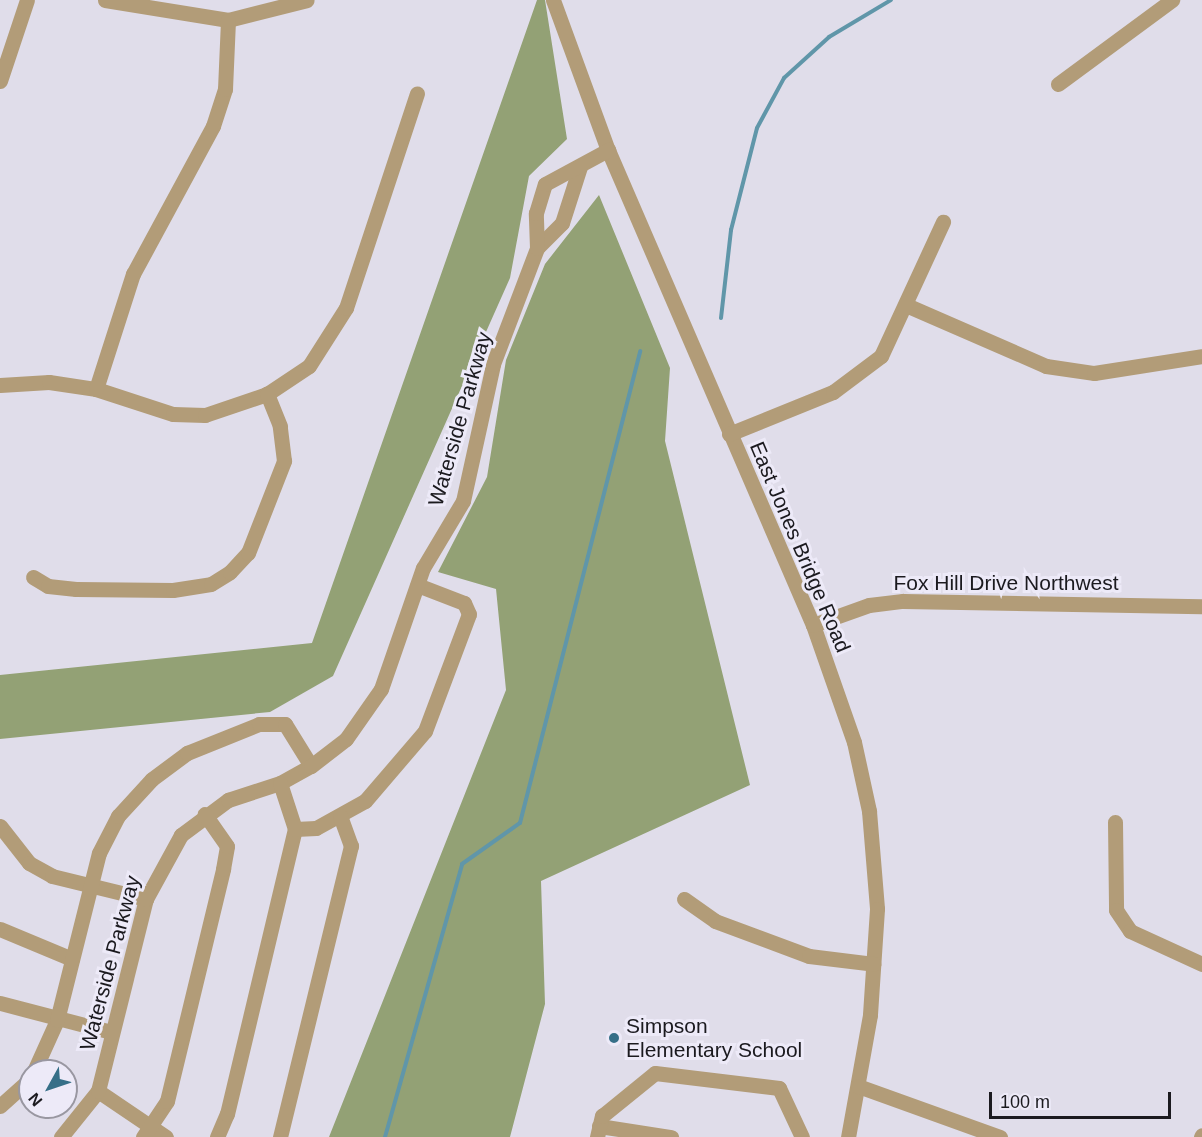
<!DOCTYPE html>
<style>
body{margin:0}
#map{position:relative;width:1202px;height:1137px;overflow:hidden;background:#e0ddea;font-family:Helvetica,sans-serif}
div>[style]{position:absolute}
.forest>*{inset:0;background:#93a175}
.stream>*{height:4px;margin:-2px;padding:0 2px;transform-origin:2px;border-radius:2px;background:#6096a9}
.minor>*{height:15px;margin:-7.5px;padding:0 7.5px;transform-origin:7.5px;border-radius:7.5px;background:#b29c78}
.dots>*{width:16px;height:16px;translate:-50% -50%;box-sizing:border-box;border:3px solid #edeaf8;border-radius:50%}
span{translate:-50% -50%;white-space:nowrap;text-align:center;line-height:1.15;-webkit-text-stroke:6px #edeaf8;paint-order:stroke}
.street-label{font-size:21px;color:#1b1a1f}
.poi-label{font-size:21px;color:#1b1a1f}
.left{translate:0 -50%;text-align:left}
.north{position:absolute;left:18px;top:1059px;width:60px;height:60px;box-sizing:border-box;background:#edeaf8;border:2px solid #9997a1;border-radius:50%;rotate:230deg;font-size:16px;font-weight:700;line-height:24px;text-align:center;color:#1b1a1f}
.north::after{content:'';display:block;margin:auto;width:21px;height:27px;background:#366f88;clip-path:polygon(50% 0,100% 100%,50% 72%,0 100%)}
.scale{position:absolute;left:989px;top:1092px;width:182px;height:27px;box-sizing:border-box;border:3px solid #1b1a1f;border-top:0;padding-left:8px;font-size:18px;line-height:21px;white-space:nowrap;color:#1b1a1f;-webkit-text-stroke:4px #edeaf8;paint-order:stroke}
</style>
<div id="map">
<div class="forest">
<div style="clip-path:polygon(537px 0,545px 0,567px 139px,529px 176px,510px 278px,333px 676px,270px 712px,0 739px,0 675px,312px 643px)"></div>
<div style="clip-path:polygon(599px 195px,670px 368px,665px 441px,750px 785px,541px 881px,545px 1004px,510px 1137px,329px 1137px,506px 690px,496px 589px,438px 572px,487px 477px,506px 360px,545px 264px)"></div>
</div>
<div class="stream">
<div style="left:721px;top:318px;width:89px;rotate:-83.5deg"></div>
<div style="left:731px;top:230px;width:105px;rotate:-75.7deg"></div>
<div style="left:757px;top:128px;width:57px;rotate:-61.6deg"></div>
<div style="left:784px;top:78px;width:61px;rotate:-42.3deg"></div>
<div style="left:829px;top:37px;width:72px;rotate:-30.8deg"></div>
<div style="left:385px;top:1137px;width:284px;rotate:-74.2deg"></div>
<div style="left:462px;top:864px;width:71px;rotate:-35.3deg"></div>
<div style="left:520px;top:823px;width:487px;rotate:-75.7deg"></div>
</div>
<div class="minor">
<div style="left:105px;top:0;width:125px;rotate:9.2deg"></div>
<div style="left:228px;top:20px;width:81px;rotate:-14.2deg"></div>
<div style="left:553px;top:0;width:160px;rotate:69.9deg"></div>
<div style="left:608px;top:150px;width:517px;rotate:66.66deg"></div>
<div style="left:813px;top:625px;width:124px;rotate:70.7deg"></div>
<div style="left:854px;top:742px;width:71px;rotate:77.7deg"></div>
<div style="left:869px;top:811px;width:98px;rotate:85.3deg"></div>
<div style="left:877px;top:909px;width:106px;rotate:93.8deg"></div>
<div style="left:870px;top:1015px;width:124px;rotate:100.2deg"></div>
<div style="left:0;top:81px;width:85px;rotate:-71.6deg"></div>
<div style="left:1058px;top:84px;width:142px;rotate:-36.4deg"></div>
<div style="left:537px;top:248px;width:35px;rotate:-45deg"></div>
<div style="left:562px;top:223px;width:59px;rotate:-72.2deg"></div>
<div style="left:906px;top:305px;width:153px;rotate:23.5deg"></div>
<div style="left:1046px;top:366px;width:49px;rotate:8.3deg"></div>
<div style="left:1094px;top:373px;width:109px;rotate:-8.9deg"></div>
<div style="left:0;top:385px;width:49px;rotate:-3.5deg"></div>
<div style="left:49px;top:382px;width:48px;rotate:8.5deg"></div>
<div style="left:96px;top:389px;width:81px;rotate:18deg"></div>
<div style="left:173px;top:414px;width:32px;rotate:2deg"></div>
<div style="left:205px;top:415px;width:65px;rotate:-18.7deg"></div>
<div style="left:267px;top:394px;width:50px;rotate:-33.7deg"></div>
<div style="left:309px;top:366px;width:69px;rotate:-57.5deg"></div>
<div style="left:346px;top:308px;width:226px;rotate:-71.7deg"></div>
<div style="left:96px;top:389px;width:121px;rotate:-72.2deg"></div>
<div style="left:133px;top:274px;width:168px;rotate:-61.6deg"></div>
<div style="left:213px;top:126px;width:39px;rotate:-72deg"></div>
<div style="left:225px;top:89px;width:69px;rotate:-87.5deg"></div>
<div style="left:729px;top:434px;width:112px;rotate:-22deg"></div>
<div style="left:833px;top:392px;width:60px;rotate:-36.9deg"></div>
<div style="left:881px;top:356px;width:148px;rotate:-65.2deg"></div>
<div style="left:33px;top:577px;width:17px;rotate:31deg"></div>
<div style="left:48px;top:586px;width:28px;rotate:6deg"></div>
<div style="left:76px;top:589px;width:97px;rotate:0.6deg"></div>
<div style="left:173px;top:590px;width:38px;rotate:-9deg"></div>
<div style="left:211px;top:584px;width:22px;rotate:-32deg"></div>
<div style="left:230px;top:572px;width:26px;rotate:-47deg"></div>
<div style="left:248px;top:553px;width:99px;rotate:-68.6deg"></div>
<div style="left:284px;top:461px;width:35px;rotate:-97deg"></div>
<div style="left:280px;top:426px;width:35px;rotate:-112deg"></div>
<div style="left:813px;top:625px;width:59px;rotate:-19.7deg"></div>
<div style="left:869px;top:605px;width:34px;rotate:-7deg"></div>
<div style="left:903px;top:601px;width:299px;rotate:1deg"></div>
<div style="left:1115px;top:822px;width:88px;rotate:89.3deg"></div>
<div style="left:1116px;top:910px;width:25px;rotate:56deg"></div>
<div style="left:1130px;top:931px;width:79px;rotate:24.6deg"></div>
<div style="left:0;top:826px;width:47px;rotate:51.9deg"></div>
<div style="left:29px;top:863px;width:26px;rotate:29deg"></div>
<div style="left:52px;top:876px;width:97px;rotate:13.7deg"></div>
<div style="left:295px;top:829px;width:21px;rotate:-3deg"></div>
<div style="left:316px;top:828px;width:56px;rotate:-28.9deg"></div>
<div style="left:365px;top:801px;width:92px;rotate:-49.4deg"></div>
<div style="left:425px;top:731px;width:125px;rotate:-69.4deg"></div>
<div style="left:469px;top:614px;width:12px;rotate:-114deg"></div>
<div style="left:464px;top:603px;width:50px;rotate:-159deg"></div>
<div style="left:684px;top:899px;width:38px;rotate:35deg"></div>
<div style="left:715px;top:921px;width:100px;rotate:20.4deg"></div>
<div style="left:809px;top:956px;width:65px;rotate:7deg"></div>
<div style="left:0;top:929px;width:78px;rotate:22.6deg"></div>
<div style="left:0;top:1003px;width:115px;rotate:14.6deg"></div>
<div style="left:34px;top:1071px;width:56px;rotate:-65.7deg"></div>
<div style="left:57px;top:1020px;width:172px;rotate:-75.9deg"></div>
<div style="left:99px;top:853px;width:42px;rotate:-62.8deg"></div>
<div style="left:118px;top:816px;width:50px;rotate:-47.4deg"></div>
<div style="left:152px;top:779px;width:44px;rotate:-36.6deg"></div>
<div style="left:187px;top:753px;width:78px;rotate:-21.9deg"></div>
<div style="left:259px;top:724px;width:26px"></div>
<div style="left:285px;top:724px;width:49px;rotate:58.2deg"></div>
<div style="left:858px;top:1086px;width:151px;rotate:19.8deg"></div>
<div style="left:98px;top:1091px;width:82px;rotate:34.1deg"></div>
<div style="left:0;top:1106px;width:40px;rotate:-42deg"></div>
<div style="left:599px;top:1126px;width:73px;rotate:8.7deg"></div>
<div style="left:61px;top:1137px;width:59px;rotate:-51.2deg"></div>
<div style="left:98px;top:1091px;width:198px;rotate:-76deg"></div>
<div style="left:146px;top:899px;width:73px;rotate:-61.3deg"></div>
<div style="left:181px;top:835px;width:59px;rotate:-36.7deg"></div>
<div style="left:228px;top:800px;width:55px;rotate:-18.1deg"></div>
<div style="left:280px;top:783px;width:35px;rotate:-29deg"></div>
<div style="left:311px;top:766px;width:44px;rotate:-37.6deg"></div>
<div style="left:346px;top:739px;width:61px;rotate:-55deg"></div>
<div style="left:381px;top:689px;width:128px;rotate:-70.9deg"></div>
<div style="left:423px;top:568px;width:78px;rotate:-59.2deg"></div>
<div style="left:463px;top:501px;width:140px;rotate:-77.6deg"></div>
<div style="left:493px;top:364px;width:124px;rotate:-69.2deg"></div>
<div style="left:537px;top:248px;width:35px;rotate:-92deg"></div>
<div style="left:536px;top:213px;width:30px;rotate:-73deg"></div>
<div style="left:545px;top:184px;width:72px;rotate:-28.4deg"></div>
<div style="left:143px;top:1137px;width:43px;rotate:-56.3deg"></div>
<div style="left:167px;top:1101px;width:239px;rotate:-76.4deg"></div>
<div style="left:223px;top:869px;width:23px;rotate:-80deg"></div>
<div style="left:227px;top:846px;width:39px;rotate:-125deg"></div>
<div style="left:217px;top:1137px;width:25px;rotate:-67deg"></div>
<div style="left:227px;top:1114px;width:293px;rotate:-76.6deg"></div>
<div style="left:295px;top:829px;width:48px;rotate:-108.1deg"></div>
<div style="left:280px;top:1137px;width:300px;rotate:-76.3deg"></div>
<div style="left:351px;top:846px;width:32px;rotate:-110deg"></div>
<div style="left:597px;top:1137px;width:22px;rotate:-77deg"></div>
<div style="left:602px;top:1116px;width:68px;rotate:-39.1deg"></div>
<div style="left:655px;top:1073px;width:125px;rotate:6.9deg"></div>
<div style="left:779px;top:1088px;width:54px;rotate:64.9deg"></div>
<div style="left:1201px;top:1137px;width:2px;rotate:-63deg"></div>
</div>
<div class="dots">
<div style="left:614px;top:1038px;background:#366f88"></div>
</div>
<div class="street-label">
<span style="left:460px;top:419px;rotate:-74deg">Waterside Parkway</span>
<span style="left:800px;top:547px;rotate:67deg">East Jones Bridge Road</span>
<span style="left:1006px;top:583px">Fox Hill Drive Northwest</span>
<span style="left:110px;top:963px;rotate:-75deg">Waterside Parkway</span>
</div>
<div class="poi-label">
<span class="left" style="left:626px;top:1038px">Simpson<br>Elementary School</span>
</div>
<div class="north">N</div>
<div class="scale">100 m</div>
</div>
